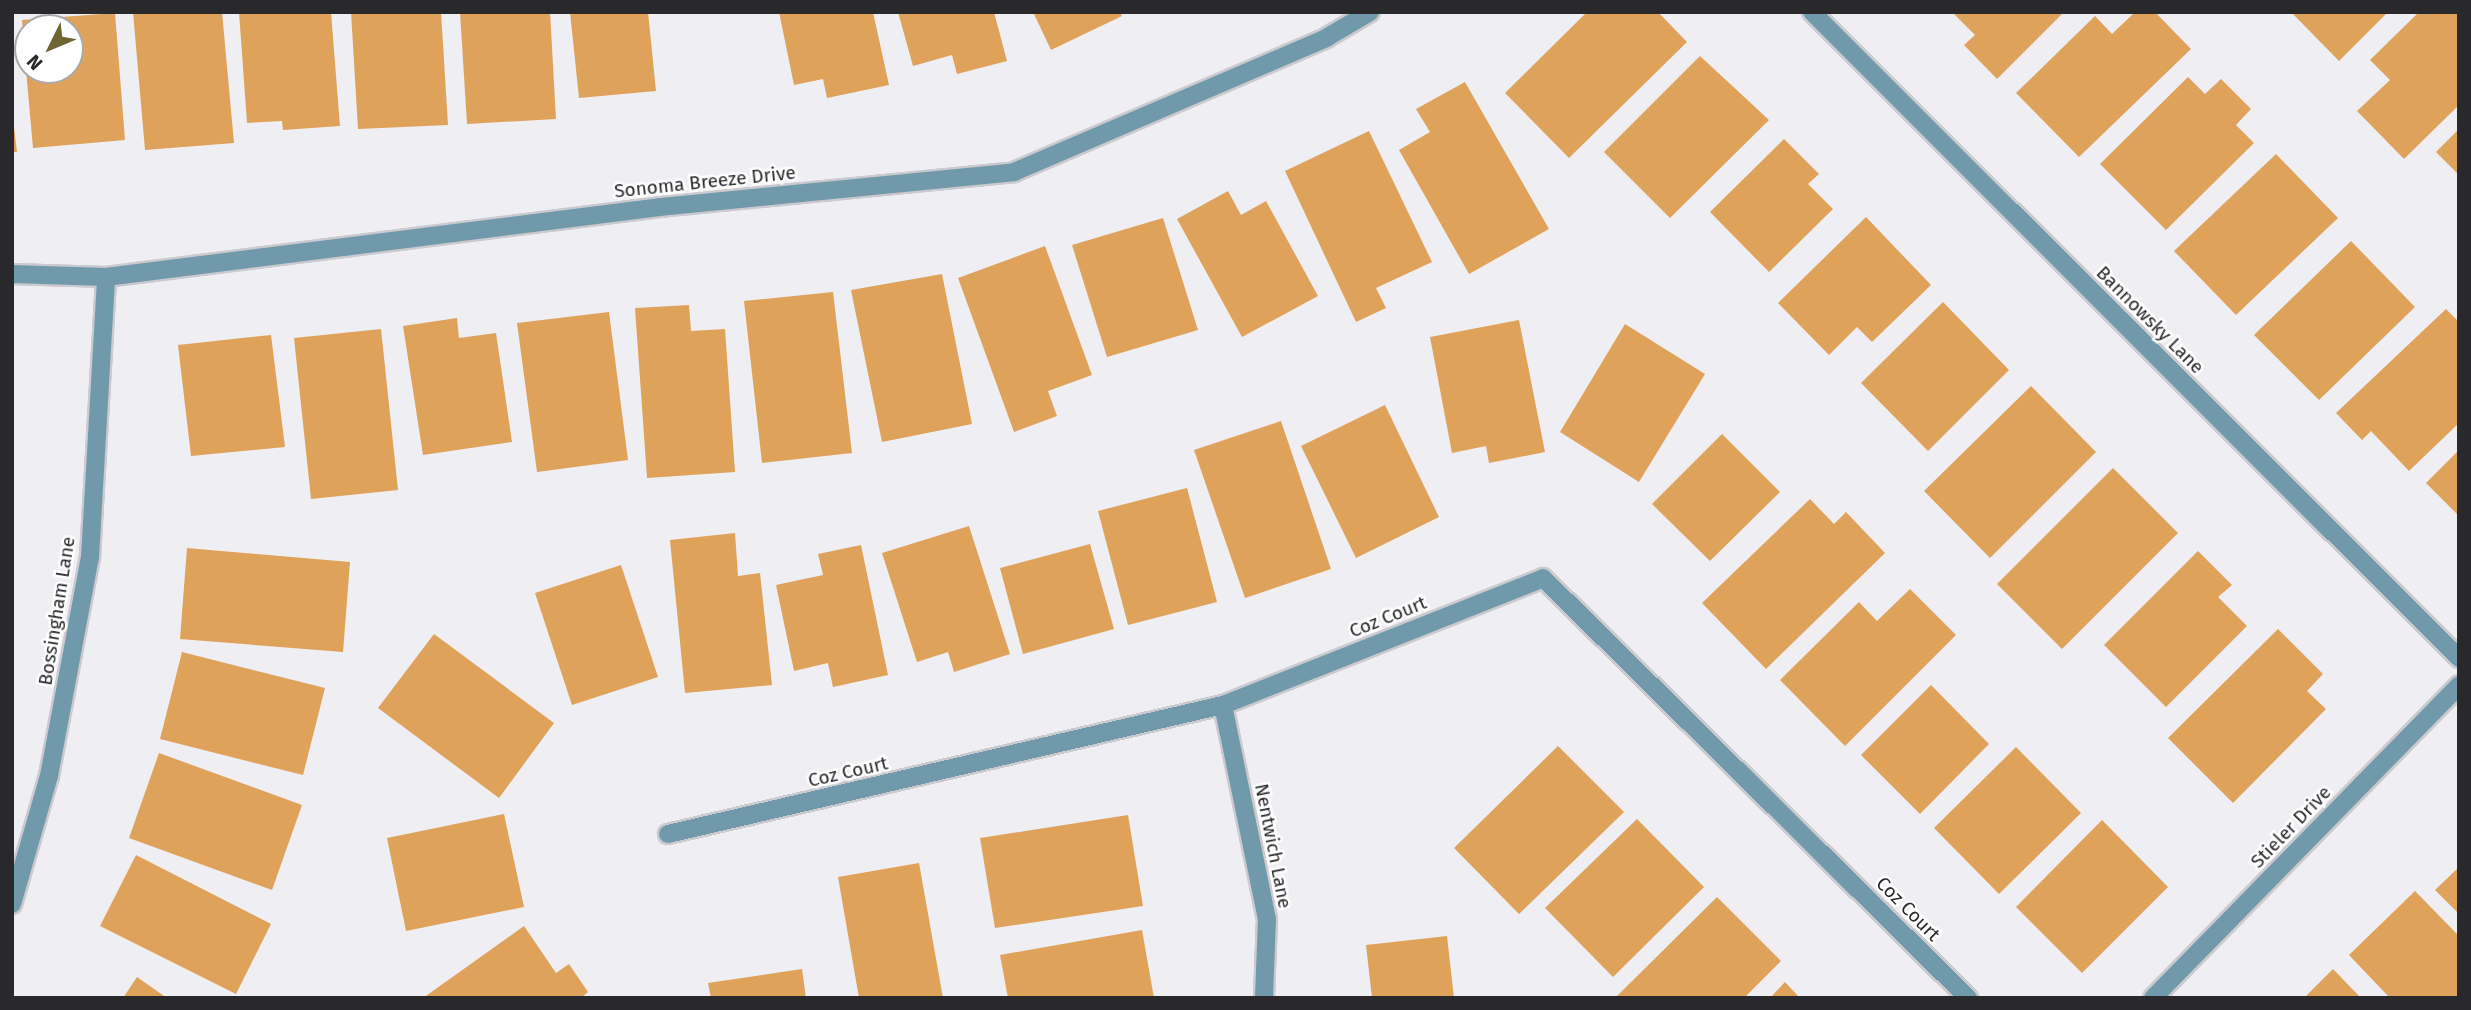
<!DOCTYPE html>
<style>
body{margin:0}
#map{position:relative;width:2471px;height:1010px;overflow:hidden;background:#efeef2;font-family:"Fira Sans",sans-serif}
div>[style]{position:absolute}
.building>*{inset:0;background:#dfa25b}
.roads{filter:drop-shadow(2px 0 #cbcace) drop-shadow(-2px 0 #cbcace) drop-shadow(0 2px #cbcace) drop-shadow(0 -2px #cbcace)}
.minor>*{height:18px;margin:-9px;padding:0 9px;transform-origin:9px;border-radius:9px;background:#7199ac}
span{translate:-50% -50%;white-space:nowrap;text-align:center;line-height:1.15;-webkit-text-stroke:5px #fff;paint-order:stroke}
.street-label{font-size:19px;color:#29282a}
.frame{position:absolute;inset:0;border:14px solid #29282a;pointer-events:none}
.north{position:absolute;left:14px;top:14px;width:70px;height:70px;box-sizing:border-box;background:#fff;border:2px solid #a9a9aa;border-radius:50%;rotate:227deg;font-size:19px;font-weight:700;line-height:28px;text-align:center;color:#29282a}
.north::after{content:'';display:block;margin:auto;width:24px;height:32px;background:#6f6532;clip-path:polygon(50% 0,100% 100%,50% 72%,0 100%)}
</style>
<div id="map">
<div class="building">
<div style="clip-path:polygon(133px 12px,222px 12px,234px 143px,145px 150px)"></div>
<div style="clip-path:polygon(239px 12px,331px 12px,340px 126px,283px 130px,282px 121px,247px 123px)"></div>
<div style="clip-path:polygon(351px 12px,441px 12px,448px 125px,358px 129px)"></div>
<div style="clip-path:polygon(460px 12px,550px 12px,556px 119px,467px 124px)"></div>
<div style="clip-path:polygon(570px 12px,648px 12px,656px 91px,579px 98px)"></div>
<div style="clip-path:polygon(779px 12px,873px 12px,889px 85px,827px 98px,823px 79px,794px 85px)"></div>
<div style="clip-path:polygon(898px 12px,994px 12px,1007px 61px,957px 74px,952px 55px,913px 66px)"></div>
<div style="clip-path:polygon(1033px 12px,1120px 12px,1122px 16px,1051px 50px)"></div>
<div style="clip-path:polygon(1587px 12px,1658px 12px,1687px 42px,1569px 158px,1505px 93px)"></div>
<div style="clip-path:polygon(1952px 12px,2064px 12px,1997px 79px,1964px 45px,1975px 35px)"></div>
<div style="clip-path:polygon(2135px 12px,2155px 12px,2191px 49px,2079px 157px,2016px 93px,2095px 16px,2112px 34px)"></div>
<div style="clip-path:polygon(2291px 12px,2388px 12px,2339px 61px)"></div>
<div style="clip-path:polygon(2419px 12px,2459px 12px,2459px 105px,2404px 159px,2357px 111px,2390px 80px,2370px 60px)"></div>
<div style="clip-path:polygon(115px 13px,125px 140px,33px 148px,26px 70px,70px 70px,70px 28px,28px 28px,26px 66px,22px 20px)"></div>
<div style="clip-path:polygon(1700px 56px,1769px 120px,1670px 218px,1604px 152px)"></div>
<div style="clip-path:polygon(2188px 77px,2205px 94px,2221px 79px,2251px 109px,2236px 125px,2254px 143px,2166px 230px,2100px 164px)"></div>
<div style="clip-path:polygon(1465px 82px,1549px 229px,1469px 274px,1399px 150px,1430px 132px,1416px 109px)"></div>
<div style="clip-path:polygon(12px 110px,17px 152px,12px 152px)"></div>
<div style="clip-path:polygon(2459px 129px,2459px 175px,2436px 152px)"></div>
<div style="clip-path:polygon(1369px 131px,1432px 262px,1376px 288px,1386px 308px,1356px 322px,1285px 171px)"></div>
<div style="clip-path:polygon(1784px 139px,1819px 174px,1808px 184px,1833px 209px,1769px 272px,1710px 212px)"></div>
<div style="clip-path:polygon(2276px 154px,2338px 218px,2236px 315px,2174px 251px)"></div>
<div style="clip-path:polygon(1228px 191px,1241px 215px,1266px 201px,1318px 296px,1242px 337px,1177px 219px)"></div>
<div style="clip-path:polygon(1866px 217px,1931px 285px,1872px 342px,1857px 327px,1829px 355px,1778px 303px)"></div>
<div style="clip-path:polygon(1163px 218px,1198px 330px,1107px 357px,1072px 245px)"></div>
<div style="clip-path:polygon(2351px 241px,2415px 307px,2319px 400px,2254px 335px)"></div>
<div style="clip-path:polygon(1045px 246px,1092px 375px,1048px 391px,1057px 416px,1014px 432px,958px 278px)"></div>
<div style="clip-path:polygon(942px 274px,972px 424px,882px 442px,851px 290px)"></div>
<div style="clip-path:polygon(833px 292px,852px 453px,762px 463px,744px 301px)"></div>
<div style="clip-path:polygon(1943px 302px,2009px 370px,1928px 451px,1861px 383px)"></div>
<div style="clip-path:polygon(689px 305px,691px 331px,725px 329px,735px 472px,647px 478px,635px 308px)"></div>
<div style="clip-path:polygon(2446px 309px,2459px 322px,2459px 423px,2409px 471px,2371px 431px,2362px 440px,2336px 413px)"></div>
<div style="clip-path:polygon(609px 312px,628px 460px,537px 472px,517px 323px)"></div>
<div style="clip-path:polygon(457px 318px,459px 338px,496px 333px,512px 442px,423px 455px,403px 326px)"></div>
<div style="clip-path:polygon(1519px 320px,1545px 452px,1489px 463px,1486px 446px,1452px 453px,1430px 337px)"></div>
<div style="clip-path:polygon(1625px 324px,1705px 374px,1639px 482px,1560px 432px)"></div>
<div style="clip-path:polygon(381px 329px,398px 490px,311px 499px,294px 338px)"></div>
<div style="clip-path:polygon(271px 335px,285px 447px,191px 456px,178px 345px)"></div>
<div style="clip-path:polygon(2031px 386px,2096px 452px,1990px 558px,1924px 491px)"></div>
<div style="clip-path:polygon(1385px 405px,1439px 517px,1356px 558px,1301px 446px)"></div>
<div style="clip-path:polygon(1281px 421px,1331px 569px,1245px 598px,1194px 450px)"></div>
<div style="clip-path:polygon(1722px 434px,1780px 492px,1710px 561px,1652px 504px)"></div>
<div style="clip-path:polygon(2459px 450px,2459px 516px,2426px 483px)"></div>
<div style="clip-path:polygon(2113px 468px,2178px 533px,2062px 649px,1997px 584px)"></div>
<div style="clip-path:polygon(1187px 488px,1217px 602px,1128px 625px,1098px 511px)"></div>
<div style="clip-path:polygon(1810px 499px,1834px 524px,1846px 512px,1885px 553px,1766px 669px,1702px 603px)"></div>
<div style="clip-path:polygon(969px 526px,1010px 654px,954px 672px,948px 652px,917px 662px,882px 553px)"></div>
<div style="clip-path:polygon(735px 533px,738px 576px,760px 573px,772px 685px,685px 693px,670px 540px)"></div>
<div style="clip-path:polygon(1090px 544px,1114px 629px,1023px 654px,1000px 568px)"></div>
<div style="clip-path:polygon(861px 545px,888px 675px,833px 687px,828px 663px,794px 671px,776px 585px,823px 575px,818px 554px)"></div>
<div style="clip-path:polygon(187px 548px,350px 562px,343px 652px,180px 639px)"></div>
<div style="clip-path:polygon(2198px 551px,2232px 585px,2218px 597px,2247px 626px,2166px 707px,2104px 645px)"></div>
<div style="clip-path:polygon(621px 565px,658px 677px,572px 705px,535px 593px)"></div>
<div style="clip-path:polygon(1910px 589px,1956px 635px,1845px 746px,1780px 680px,1859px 602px,1877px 621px)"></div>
<div style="clip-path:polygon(2278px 629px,2323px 674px,2307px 691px,2326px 709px,2233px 803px,2168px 738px)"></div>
<div style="clip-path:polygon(434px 634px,554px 723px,499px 798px,378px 708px)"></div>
<div style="clip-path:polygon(182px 652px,325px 688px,303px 775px,160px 739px)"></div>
<div style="clip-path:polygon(1931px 685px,1989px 744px,1920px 814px,1861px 755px)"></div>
<div style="clip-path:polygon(1558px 746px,1624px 812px,1519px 914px,1454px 848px)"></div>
<div style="clip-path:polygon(2016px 747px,2081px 813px,1999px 894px,1934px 828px)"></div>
<div style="clip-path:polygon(159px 753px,302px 805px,272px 890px,129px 838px)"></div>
<div style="clip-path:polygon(504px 814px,524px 907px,406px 931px,387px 838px)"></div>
<div style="clip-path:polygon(1128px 815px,1143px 906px,995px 928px,980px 838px)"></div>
<div style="clip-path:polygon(1637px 819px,1704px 887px,1613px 977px,1545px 908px)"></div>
<div style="clip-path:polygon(2102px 820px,2168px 887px,2082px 973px,2016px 907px)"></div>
<div style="clip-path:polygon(136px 855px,271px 924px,236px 994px,100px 926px)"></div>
<div style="clip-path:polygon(919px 863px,943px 998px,859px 998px,838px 877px)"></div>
<div style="clip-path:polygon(2459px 867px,2459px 914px,2435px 890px)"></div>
<div style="clip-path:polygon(2415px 891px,2459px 936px,2459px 998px,2390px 998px,2349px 955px)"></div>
<div style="clip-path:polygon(1717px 897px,1781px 961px,1744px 998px,1615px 998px)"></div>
<div style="clip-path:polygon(524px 926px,556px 973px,569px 964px,588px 992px,581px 998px,423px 998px)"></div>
<div style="clip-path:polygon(1142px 930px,1154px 998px,1008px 998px,1000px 955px)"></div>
<div style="clip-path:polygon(1447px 936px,1454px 998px,1372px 998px,1366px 945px)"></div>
<div style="clip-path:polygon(802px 969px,806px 998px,711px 998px,708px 983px)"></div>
<div style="clip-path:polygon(2333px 969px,2361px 998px,2304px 998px)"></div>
<div style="clip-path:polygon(137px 977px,167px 998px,123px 998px)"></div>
<div style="clip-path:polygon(1785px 982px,1800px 998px,1770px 998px)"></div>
</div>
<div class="roads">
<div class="minor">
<div style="left:1812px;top:12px;width:914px;rotate:44.96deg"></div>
<div style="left:12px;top:274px;width:94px;rotate:1.8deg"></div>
<div style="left:106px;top:277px;width:558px;rotate:-7.2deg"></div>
<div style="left:660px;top:207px;width:356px;rotate:-5.6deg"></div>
<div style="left:1014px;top:172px;width:340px;rotate:-23.2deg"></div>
<div style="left:1326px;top:38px;width:51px;rotate:-30.6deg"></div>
<div style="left:1223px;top:705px;width:218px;rotate:78.4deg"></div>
<div style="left:1267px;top:919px;width:79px;rotate:92.2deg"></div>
<div style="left:668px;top:834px;width:570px;rotate:-13.09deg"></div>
<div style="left:1223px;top:705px;width:344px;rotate:-21.6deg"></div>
<div style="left:1543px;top:578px;width:598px;rotate:44.66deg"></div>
<div style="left:12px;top:904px;width:133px;rotate:-73.9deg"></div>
<div style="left:49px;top:776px;width:223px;rotate:-79.4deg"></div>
<div style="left:90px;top:557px;width:280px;rotate:-86.7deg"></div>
<div style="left:2153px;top:998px;width:438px;rotate:-45.6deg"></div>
</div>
</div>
<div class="street-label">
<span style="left:705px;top:182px;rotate:-6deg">Sonoma Breeze Drive</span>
<span style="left:2150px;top:320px;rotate:45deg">Bannowsky Lane</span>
<span style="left:57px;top:611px;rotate:-81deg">Bossingham Lane</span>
<span style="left:1388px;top:617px;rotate:-22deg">Coz Court</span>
<span style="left:848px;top:772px;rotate:-13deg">Coz Court</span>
<span style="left:2291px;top:827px;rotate:-46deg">Stieler Drive</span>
<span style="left:1273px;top:846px;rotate:79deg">Nentwich Lane</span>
<span style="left:1908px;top:909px;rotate:45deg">Coz Court</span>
</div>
<div class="frame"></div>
<div class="north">N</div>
</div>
